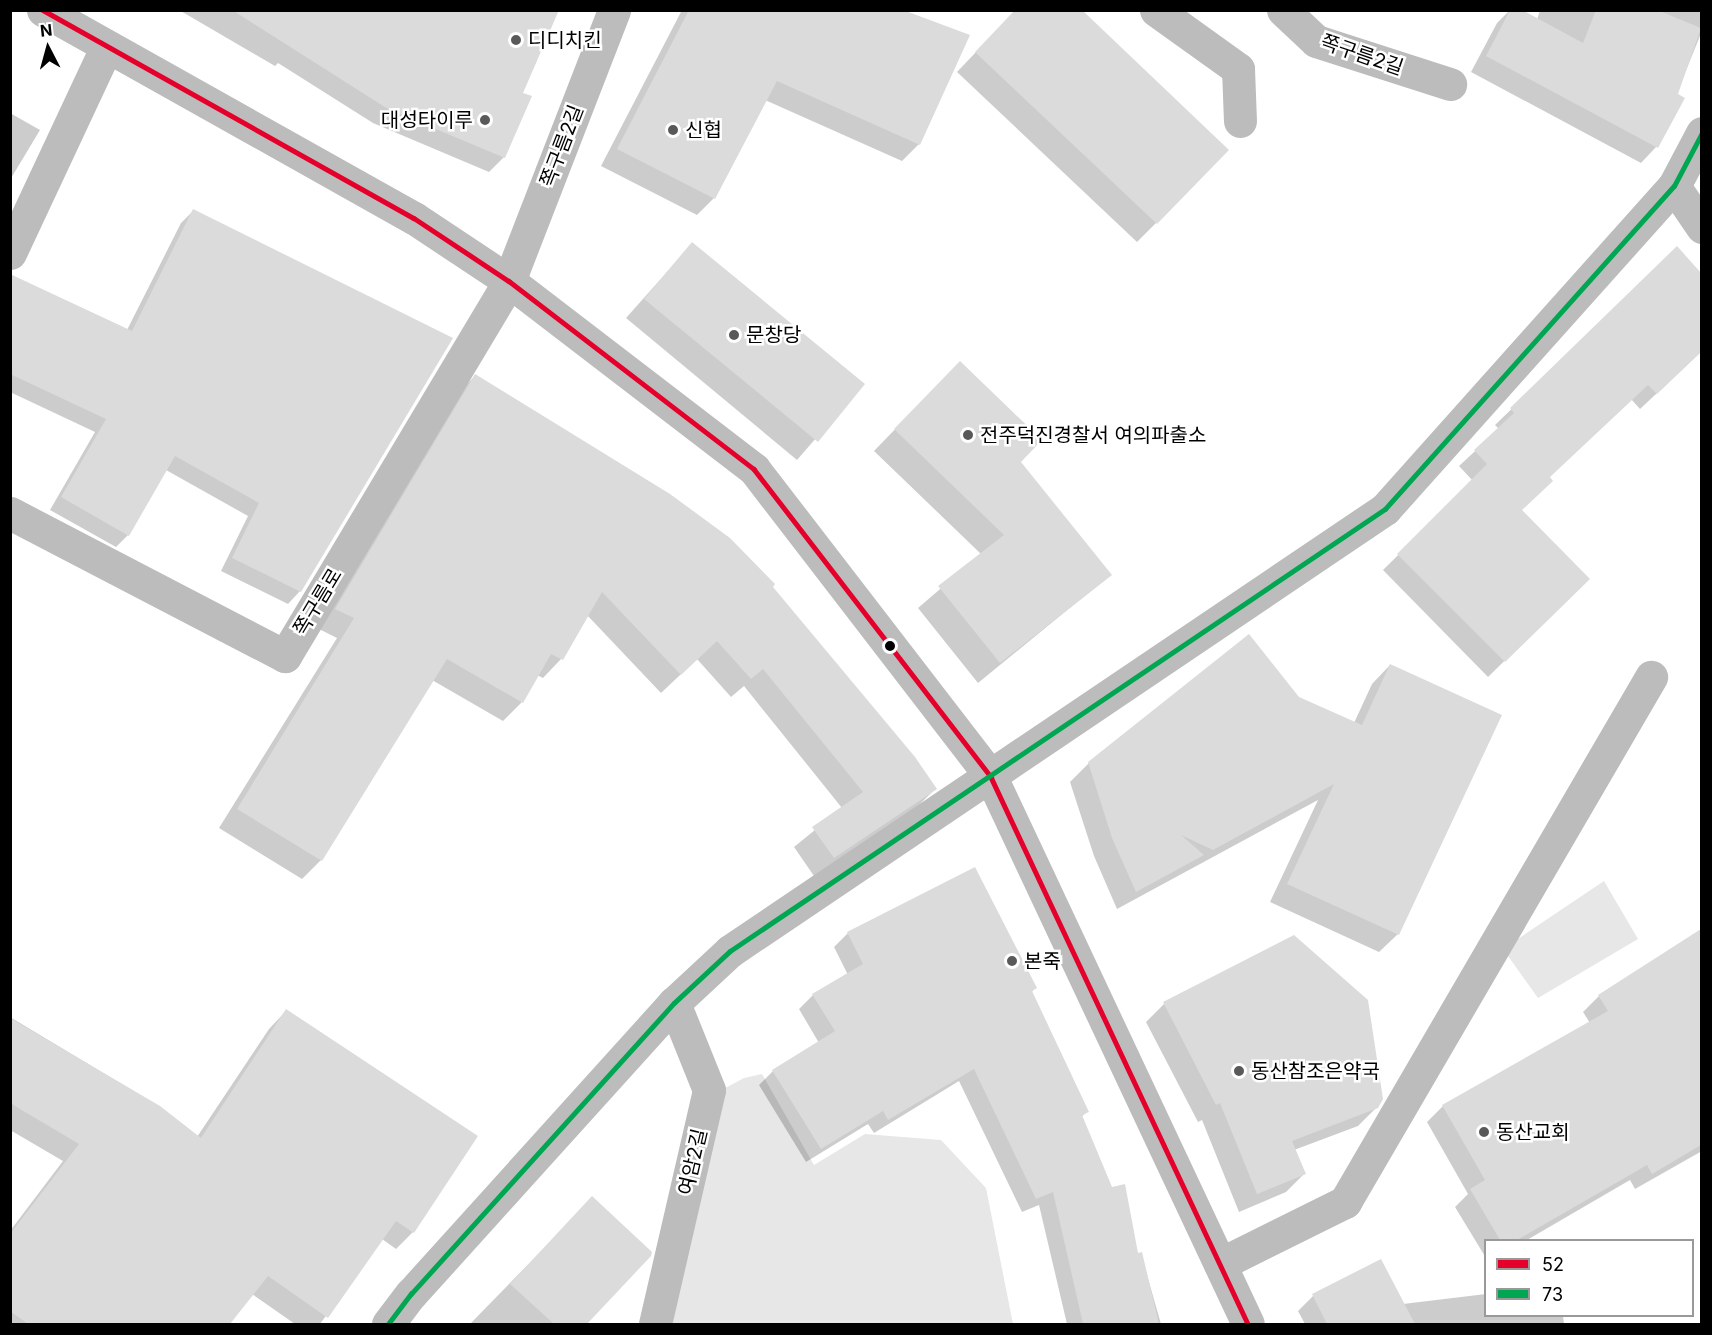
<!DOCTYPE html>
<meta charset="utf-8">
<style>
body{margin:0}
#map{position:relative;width:1712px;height:1335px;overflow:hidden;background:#fff;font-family:Inter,"Noto Sans KR",sans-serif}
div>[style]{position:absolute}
.green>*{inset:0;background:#e7e7e7}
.shadow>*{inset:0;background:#0003}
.building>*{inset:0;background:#dbdbdb}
.minor>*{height:33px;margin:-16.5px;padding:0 16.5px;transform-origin:16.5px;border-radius:16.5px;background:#bcbcbc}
.bus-1>*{height:4.5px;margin:-2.25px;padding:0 2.25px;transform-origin:2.25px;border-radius:2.25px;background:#e4002b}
.bus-2>*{height:4.5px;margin:-2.25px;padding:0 2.25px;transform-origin:2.25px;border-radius:2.25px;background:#00a651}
.dots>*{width:16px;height:16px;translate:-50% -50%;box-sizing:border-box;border:3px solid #fff;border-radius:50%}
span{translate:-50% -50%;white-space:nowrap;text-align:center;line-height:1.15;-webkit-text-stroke:5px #fff;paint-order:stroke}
.poi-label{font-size:20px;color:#000}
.left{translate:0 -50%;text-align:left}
.right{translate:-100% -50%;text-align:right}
.street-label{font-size:20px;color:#000}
.frame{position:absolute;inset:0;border:12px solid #000;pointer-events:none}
.legend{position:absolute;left:1484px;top:1239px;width:210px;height:78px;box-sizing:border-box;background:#fff;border:2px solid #999;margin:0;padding:8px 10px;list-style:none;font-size:18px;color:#000}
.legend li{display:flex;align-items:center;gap:12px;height:30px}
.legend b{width:30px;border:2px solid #999}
.north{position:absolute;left:18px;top:18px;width:60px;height:60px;-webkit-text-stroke:4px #fff;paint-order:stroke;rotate:354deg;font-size:16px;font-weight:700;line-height:24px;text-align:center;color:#000}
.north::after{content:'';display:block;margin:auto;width:21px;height:27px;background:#000;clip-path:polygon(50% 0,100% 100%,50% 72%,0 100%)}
</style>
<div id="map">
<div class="green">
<div style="clip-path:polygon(1604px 881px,1638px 939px,1538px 998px,1503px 949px)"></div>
<div style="clip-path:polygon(762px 1074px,814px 1165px,865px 1134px,941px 1140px,986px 1188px,1013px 1324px,665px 1324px,718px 1092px,744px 1078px)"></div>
</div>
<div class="shadow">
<div style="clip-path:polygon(179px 10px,387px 10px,521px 94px,504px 157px,489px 172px,373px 123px,278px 63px,275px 66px)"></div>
<div style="clip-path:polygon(682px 10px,899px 10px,919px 144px,902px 161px,765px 100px,714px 198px,697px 215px,601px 166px)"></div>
<div style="clip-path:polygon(1016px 10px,1156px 223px,1137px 242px,957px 72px)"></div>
<div style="clip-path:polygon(1510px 10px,1537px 20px,1540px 10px,1702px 10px,1702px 31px,1676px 95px,1683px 99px,1656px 147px,1641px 163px,1471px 72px,1497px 23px)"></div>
<div style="clip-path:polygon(10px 113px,40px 130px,10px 180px)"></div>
<div style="clip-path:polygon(193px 211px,300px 591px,288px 604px,221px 571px,248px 516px,166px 470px,128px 535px,116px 547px,50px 510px,95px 432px,10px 392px,10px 292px,127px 330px,181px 223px)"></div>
<div style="clip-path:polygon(692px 244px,863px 384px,797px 460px,626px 318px)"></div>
<div style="clip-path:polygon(1677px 249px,1702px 275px,1702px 351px,1640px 409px,1631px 399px,1548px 477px,1521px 510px,1588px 579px,1488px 677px,1383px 570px,1473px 481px,1459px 466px,1499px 429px,1495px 425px)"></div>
<div style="clip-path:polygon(475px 376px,771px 587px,935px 789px,916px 808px,814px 876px,794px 847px,842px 808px,744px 686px,731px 697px,697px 659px,661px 693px,587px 615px,561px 659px,543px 678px,537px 675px,521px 703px,503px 721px,432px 680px,321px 860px,302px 879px,219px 828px,337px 638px,317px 628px,456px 395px)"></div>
<div style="clip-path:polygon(939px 384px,1019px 462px,1110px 575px,978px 683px,918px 608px,981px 554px,874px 451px)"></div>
<div style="clip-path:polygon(1390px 665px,1398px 934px,1379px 952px,1270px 902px,1318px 800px,1117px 909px,1094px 856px,1070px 782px,1089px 763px,1298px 698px,1354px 723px,1372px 684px)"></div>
<div style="clip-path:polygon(1702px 931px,1702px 1151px,1635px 1189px,1630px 1180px,1527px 1240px,1486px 1240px,1486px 1258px,1455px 1207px,1468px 1194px,1427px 1122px,1443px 1106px,1590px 1023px,1583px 1012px,1599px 996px)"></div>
<div style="clip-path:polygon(848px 933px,1035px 988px,1031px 993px,1087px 1112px,1081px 1117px,1136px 1255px,1141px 1254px,1161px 1324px,1067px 1324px,1039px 1205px,1022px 1212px,959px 1081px,874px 1133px,868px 1124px,806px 1162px,759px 1085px,773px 1071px,819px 1043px,799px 1009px,813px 995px,848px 975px,834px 947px)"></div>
<div style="clip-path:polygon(1164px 1004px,1377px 1107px,1358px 1126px,1294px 1150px,1304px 1174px,1286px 1192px,1239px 1212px,1202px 1120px,1198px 1122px,1146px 1022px)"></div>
<div style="clip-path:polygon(286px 1011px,413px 1232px,396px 1249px,382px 1239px,320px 1324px,295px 1324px,252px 1294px,228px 1324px,10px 1324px,10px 1231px,63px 1161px,10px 1130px,10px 1017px,160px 1107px,197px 1137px,269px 1029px)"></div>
<div style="clip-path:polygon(592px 1199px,650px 1256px,585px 1324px,470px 1324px)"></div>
<div style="clip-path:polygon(1381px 1261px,1403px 1304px,1486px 1294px,1486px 1316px,1563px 1316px,1564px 1324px,1305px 1324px,1298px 1311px,1313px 1296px)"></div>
</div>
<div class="building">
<div style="clip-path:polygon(232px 10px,559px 10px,523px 93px,532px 96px,505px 158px,388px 109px)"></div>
<div style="clip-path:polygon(689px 10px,903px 10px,970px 35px,920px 145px,777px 81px,715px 199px,617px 149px)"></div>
<div style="clip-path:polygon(1015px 10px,1082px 10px,1229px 150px,1157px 224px,975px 52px)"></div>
<div style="clip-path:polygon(1510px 10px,1522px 10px,1583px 43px,1596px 10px,1657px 10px,1701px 28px,1678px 94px,1685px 98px,1658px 148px,1486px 56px)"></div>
<div style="clip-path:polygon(193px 209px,453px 338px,301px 592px,232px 558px,259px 503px,175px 456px,129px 536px,61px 497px,106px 419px,10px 374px,10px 274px,132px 331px)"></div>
<div style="clip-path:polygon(692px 242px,865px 384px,818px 442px,644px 299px)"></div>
<div style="clip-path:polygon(1677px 246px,1701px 273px,1701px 352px,1657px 394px,1648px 385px,1550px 477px,1553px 481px,1522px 510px,1590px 579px,1505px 662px,1397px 554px,1487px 464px,1474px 450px,1514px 413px,1510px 408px)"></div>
<div style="clip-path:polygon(960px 361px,1042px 440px,1021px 462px,1112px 575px,1000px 663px,938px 586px,1004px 535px,894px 429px)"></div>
<div style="clip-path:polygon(475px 374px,670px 494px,730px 538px,775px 584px,773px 587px,915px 757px,937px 789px,834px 858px,812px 827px,863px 792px,763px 669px,751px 679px,717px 641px,681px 675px,602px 592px,563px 660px,551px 654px,523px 703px,447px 659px,322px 861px,237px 809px,354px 618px,335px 609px)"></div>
<div style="clip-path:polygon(1249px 634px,1299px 697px,1362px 725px,1390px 664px,1502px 715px,1399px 935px,1287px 884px,1334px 784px,1213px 850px,1181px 835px,1204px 855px,1136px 892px,1112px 838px,1088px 762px)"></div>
<div style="clip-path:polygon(975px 867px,1037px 988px,1032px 991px,1089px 1112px,1082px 1115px,1112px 1187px,1125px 1184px,1138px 1253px,1142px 1252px,1159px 1324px,1083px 1324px,1053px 1192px,1036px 1199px,974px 1069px,888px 1120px,883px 1111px,821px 1149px,772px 1070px,835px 1031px,812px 994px,863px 964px,847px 932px)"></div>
<div style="clip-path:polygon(1701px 929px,1701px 1145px,1652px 1174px,1647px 1165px,1517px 1240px,1500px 1240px,1470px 1189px,1485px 1180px,1442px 1105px,1608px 1011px,1598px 995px)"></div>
<div style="clip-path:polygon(1294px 935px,1368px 1000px,1383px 1099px,1378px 1108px,1292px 1141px,1306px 1174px,1257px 1194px,1220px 1103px,1216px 1105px,1163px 1002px)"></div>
<div style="clip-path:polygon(286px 1009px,478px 1136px,414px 1233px,396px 1221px,328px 1318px,268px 1276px,230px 1324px,28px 1324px,10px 1311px,10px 1234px,79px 1144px,10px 1103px,10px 1018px,160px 1106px,201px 1138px)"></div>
<div style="clip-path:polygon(592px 1196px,652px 1252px,651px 1256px,587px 1324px,554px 1324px,510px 1284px)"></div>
<div style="clip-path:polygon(1381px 1259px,1415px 1324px,1327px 1324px,1312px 1294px)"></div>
</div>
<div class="minor">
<div style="left:43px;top:10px;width:425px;rotate:29.3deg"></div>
<div style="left:414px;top:218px;width:114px;rotate:33.6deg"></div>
<div style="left:509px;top:281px;width:309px;rotate:37.5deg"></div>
<div style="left:754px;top:469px;width:389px;rotate:52.4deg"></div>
<div style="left:991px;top:777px;width:604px;rotate:64.83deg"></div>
<div style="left:1156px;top:10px;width:101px;rotate:35.7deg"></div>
<div style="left:1238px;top:69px;width:52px;rotate:87.8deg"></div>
<div style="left:1283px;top:10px;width:45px;rotate:43.2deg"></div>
<div style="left:1316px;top:41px;width:141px;rotate:17.8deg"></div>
<div style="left:1674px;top:186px;width:50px;rotate:55.7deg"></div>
<div style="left:10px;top:253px;width:226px;rotate:-64.9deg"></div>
<div style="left:10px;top:513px;width:310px;rotate:27.5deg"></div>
<div style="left:285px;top:656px;width:437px;rotate:-59.1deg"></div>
<div style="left:509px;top:281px;width:291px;rotate:-68.8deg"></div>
<div style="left:1220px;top:1264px;width:140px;rotate:-26.4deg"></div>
<div style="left:1345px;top:1202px;width:608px;rotate:-59.76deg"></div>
<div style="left:388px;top:1324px;width:38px;rotate:-53deg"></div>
<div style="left:411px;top:1294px;width:392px;rotate:-47.9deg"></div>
<div style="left:674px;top:1003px;width:76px;rotate:-42.9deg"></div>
<div style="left:730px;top:951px;width:790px;rotate:-34.01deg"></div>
<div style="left:1385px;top:509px;width:433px;rotate:-48.2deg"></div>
<div style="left:1674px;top:186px;width:60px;rotate:-62.2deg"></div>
<div style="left:655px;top:1324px;width:240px;rotate:-77deg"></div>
<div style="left:709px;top:1090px;width:94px;rotate:-111.9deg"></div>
</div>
<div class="bus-1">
<div style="left:43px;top:10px;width:425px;rotate:29.3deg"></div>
<div style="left:414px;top:218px;width:114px;rotate:33.6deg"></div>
<div style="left:509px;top:281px;width:309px;rotate:37.5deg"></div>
<div style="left:754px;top:469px;width:389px;rotate:52.4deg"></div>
<div style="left:991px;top:777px;width:604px;rotate:64.83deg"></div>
</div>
<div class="bus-2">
<div style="left:388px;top:1324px;width:38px;rotate:-53deg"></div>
<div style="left:411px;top:1294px;width:392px;rotate:-47.9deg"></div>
<div style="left:674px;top:1003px;width:76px;rotate:-42.9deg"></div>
<div style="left:730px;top:951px;width:790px;rotate:-34.01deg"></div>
<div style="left:1385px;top:509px;width:433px;rotate:-48.2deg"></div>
<div style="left:1674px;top:186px;width:60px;rotate:-62.2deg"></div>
</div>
<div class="dots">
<div style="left:516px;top:40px;background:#595959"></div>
<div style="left:485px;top:120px;background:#595959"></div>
<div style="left:673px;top:130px;background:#595959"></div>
<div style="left:734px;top:335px;background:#595959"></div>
<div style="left:968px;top:435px;background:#595959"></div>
<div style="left:890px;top:646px;background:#000"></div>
<div style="left:1012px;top:961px;background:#595959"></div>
<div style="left:1239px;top:1071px;background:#595959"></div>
<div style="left:1484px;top:1132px;background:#595959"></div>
</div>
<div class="poi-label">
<span class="left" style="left:528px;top:40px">디디치킨</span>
<span class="right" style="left:473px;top:120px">대성타이루</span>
<span class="left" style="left:685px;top:130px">신협</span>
<span class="left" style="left:746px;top:335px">문창당</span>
<span class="left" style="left:980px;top:435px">전주덕진경찰서 여의파출소</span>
<span class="left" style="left:1024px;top:961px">본죽</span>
<span class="left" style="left:1251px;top:1071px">동산참조은약국</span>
<span class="left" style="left:1496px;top:1132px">동산교회</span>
</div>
<div class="street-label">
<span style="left:1362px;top:55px;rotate:19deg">쪽구름2길</span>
<span style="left:562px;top:146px;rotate:-69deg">쪽구름2길</span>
<span style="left:318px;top:602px;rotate:-59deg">쪽구름로</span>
<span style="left:693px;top:1162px;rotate:-77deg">여암2길</span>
</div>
<div class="frame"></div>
<ul class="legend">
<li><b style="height:8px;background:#e4002b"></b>52</li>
<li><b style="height:8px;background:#00a651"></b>73</li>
</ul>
<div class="north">N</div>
</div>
